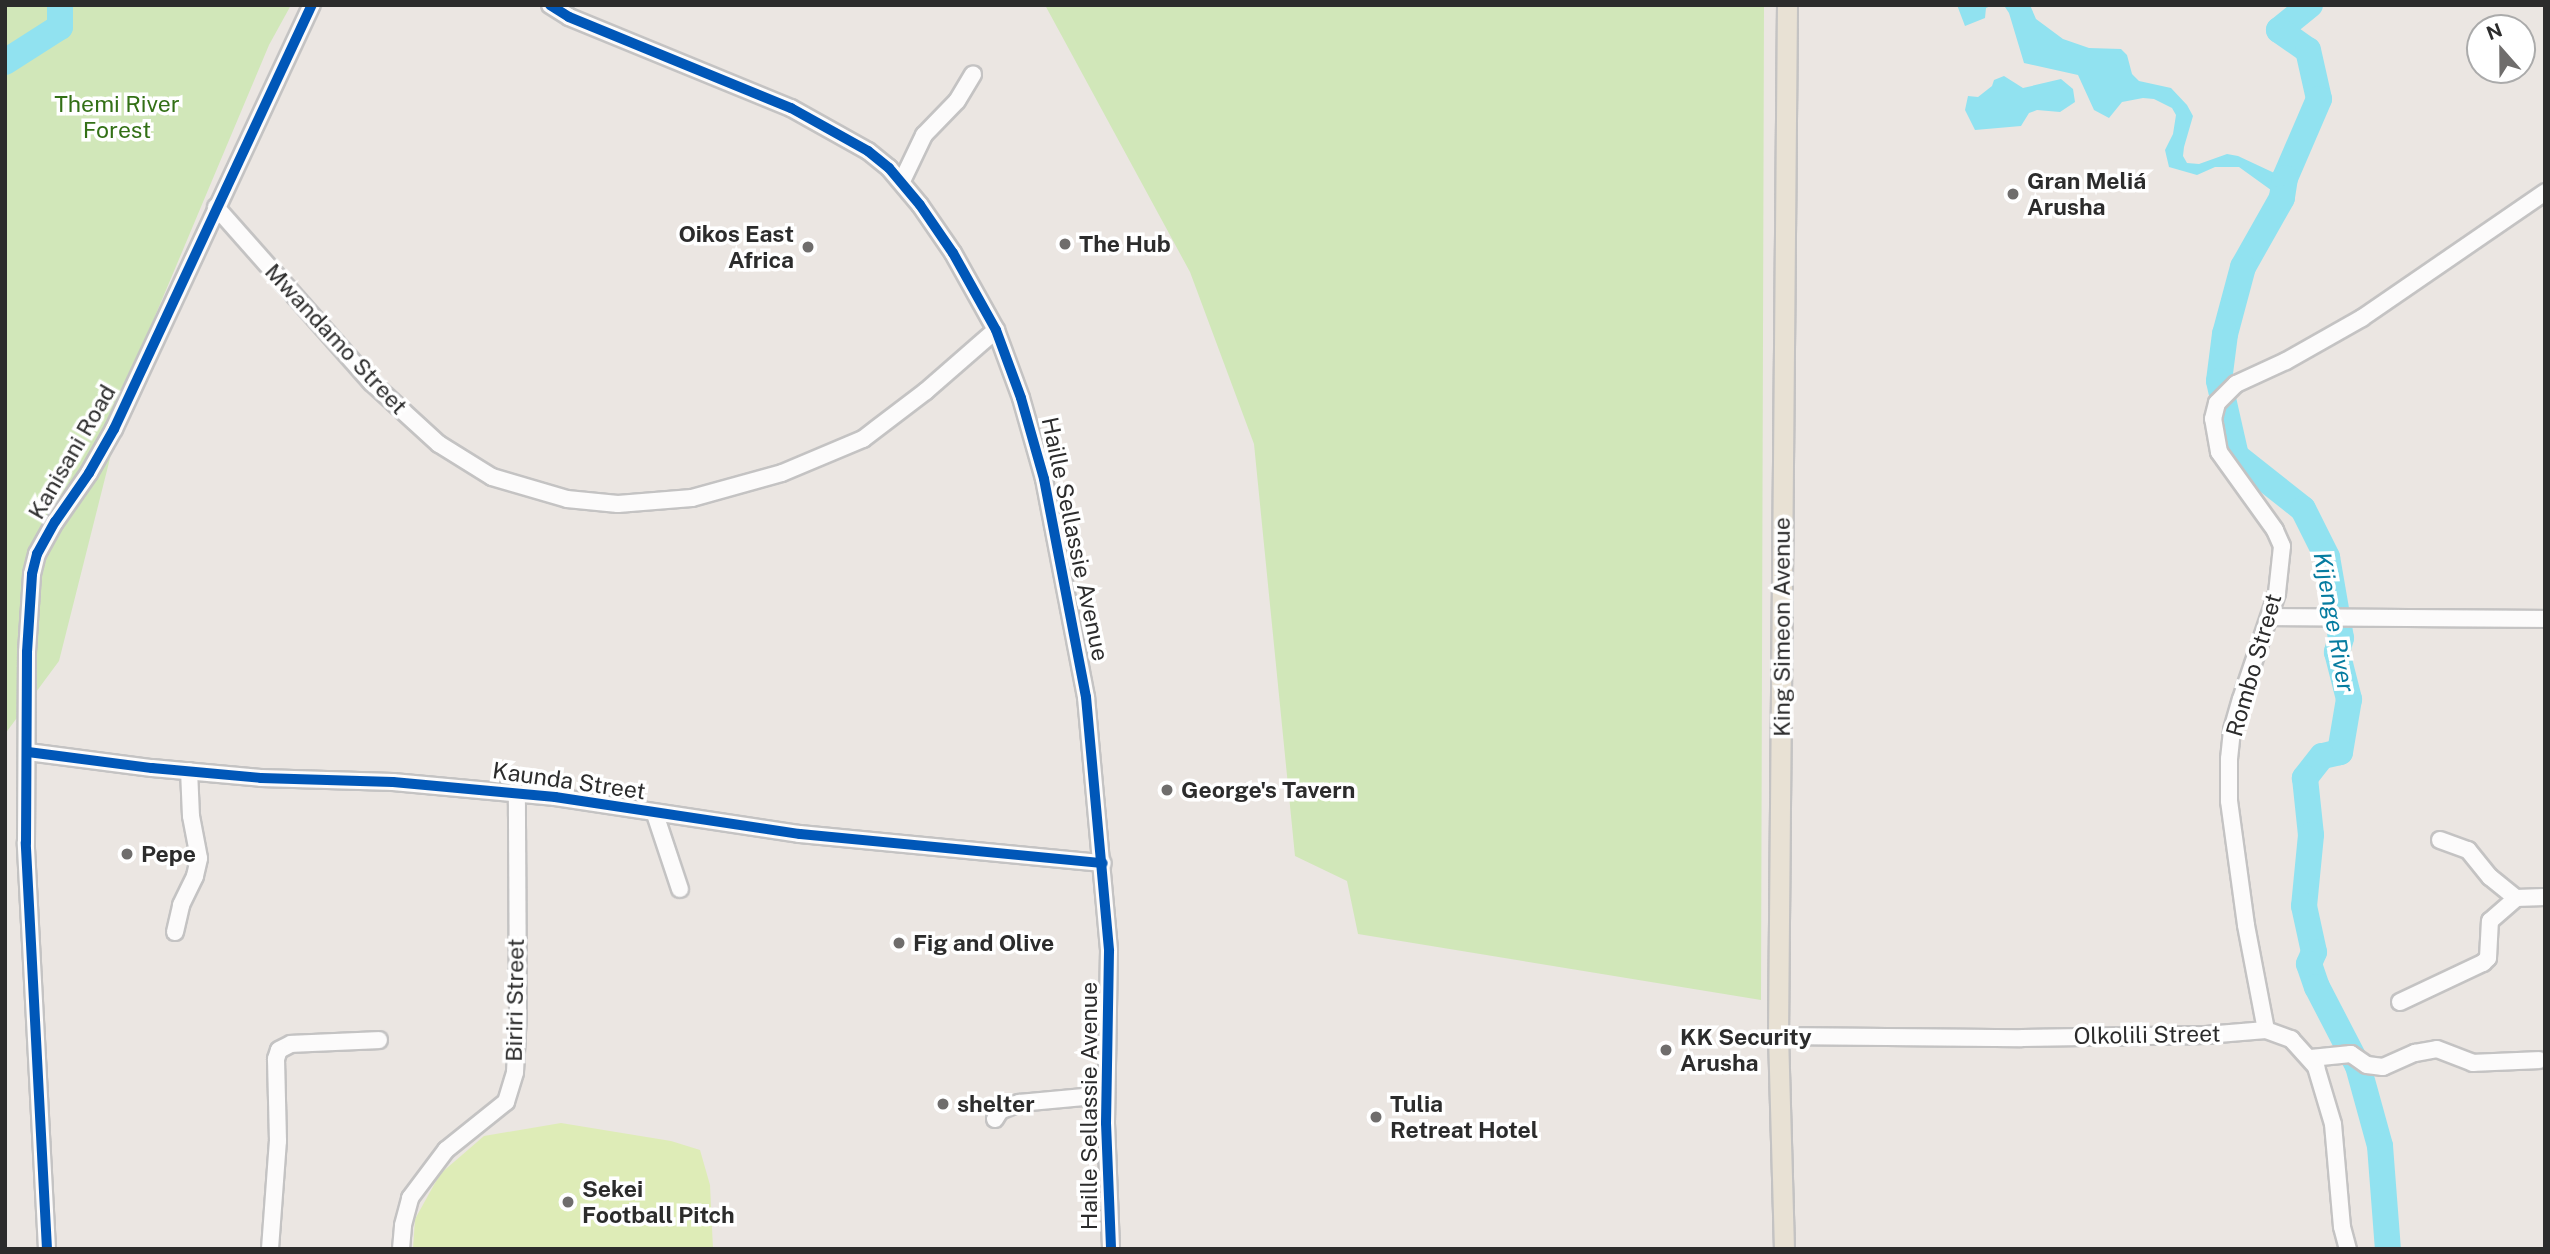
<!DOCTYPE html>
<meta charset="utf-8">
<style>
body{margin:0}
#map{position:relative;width:2550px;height:1254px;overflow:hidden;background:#ebe6e2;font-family:"Public Sans",sans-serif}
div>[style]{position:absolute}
.green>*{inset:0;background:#d1e7b9}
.pitch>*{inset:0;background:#deecb7}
.water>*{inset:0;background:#91e2f0}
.river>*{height:26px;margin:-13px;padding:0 13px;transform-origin:13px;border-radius:13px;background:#91e2f0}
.roads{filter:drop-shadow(2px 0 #c4c3c3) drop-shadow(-2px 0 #c4c3c3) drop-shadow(0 2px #c4c3c3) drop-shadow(0 -2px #c4c3c3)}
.minor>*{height:16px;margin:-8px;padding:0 8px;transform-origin:8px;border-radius:8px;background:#fcfbfb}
.major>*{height:19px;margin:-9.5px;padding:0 9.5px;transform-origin:9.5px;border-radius:9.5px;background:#e8e1d4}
.cycleway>*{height:10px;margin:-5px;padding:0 5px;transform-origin:5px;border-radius:5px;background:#0057b8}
.dots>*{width:19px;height:19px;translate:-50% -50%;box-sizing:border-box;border:4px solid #fff;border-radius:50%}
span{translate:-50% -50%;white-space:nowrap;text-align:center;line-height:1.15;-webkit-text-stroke:7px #fff;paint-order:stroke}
.park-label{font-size:23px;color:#337016}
.poi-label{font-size:23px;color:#2c2c2c;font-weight:700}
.left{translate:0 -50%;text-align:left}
.right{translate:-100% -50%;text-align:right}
.street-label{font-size:23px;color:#2c2c2c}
.water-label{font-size:24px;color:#067ca0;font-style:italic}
.frame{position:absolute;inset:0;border:7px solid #2c2c2c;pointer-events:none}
.north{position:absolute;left:2466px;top:14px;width:70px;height:70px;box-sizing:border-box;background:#fff;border:2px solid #ababab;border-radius:50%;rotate:339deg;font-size:19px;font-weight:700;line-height:28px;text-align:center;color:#2c2c2c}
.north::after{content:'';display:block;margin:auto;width:24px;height:32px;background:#6f6d6c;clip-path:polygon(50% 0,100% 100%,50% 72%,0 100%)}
</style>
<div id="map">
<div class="green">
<div style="clip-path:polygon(5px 5px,291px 5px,269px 45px,132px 371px,59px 661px,5px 734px)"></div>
<div style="clip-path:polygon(1045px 5px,1764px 5px,1761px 1000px,1358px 934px,1347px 881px,1295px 856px,1254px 444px,1190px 272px)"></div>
</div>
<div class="pitch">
<div style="clip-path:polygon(561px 1123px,671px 1141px,700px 1150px,710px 1185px,713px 1249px,413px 1249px,415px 1219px,440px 1174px,484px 1136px)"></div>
</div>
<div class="water">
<div style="clip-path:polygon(1957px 5px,1993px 5px,1986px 8px,1985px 18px,1965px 26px)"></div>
<div style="clip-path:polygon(1996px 5px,2030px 5px,2036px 19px,2063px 39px,2089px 48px,2121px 49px,2127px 55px,2132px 74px,2139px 81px,2171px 88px,2187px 105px,2193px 116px,2184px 147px,2183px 156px,2187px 163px,2199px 164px,2227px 154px,2238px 156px,2285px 178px,2282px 198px,2239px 167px,2215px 167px,2197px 175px,2169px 167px,2165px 150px,2173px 134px,2176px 115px,2172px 108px,2154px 99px,2143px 98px,2122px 102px,2109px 118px,2094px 110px,2078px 75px,2024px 63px,2009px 13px,2005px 7px)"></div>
<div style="clip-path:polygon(2004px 76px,2023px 88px,2061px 79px,2073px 89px,2075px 102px,2060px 112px,2037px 110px,2029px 113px,2021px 126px,1975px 130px,1965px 110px,1968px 96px,1978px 97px,1992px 86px,1994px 80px)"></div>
</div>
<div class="river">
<div style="left:2310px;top:5px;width:40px;rotate:141deg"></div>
<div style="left:2279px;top:30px;width:35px;rotate:35deg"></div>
<div style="left:2308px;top:50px;width:50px;rotate:77.3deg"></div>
<div style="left:2319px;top:99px;width:86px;rotate:113.3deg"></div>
<div style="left:2285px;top:178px;width:20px;rotate:99deg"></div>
<div style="left:2282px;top:198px;width:79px;rotate:119.5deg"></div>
<div style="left:2243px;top:267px;width:69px;rotate:105deg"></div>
<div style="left:2225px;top:334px;width:47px;rotate:97.3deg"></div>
<div style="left:2219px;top:381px;width:77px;rotate:77.2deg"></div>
<div style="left:2236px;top:456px;width:85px;rotate:38.3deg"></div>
<div style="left:2303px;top:509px;width:54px;rotate:63.4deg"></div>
<div style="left:2327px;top:557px;width:82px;rotate:80.2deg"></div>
<div style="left:2341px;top:638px;width:15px;rotate:106deg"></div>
<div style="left:2337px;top:652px;width:49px;rotate:75.7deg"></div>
<div style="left:2349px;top:699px;width:54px;rotate:99.6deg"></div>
<div style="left:2340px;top:752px;width:18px;rotate:167deg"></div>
<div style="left:2322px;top:756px;width:28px;rotate:128deg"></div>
<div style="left:2305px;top:778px;width:57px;rotate:84deg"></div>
<div style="left:2311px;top:835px;width:71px;rotate:95.6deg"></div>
<div style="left:2304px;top:906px;width:47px;rotate:77.7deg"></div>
<div style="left:2314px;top:952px;width:13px;rotate:113deg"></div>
<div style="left:2309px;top:964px;width:24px;rotate:71deg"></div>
<div style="left:2317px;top:987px;width:89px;rotate:62.6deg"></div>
<div style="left:2358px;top:1066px;width:83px;rotate:74.6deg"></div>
<div style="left:2380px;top:1146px;width:103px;rotate:85.6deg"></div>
<div style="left:5px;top:62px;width:65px;rotate:-32.5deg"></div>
<div style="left:60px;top:27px;width:22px;rotate:-90deg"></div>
</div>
<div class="roads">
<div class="minor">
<div style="left:550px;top:5px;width:22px;rotate:32deg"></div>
<div style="left:569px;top:17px;width:240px;rotate:22.3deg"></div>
<div style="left:791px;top:108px;width:88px;rotate:29.2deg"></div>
<div style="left:868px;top:151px;width:27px;rotate:39deg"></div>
<div style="left:889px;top:168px;width:48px;rotate:50deg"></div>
<div style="left:920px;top:205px;width:58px;rotate:55.5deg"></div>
<div style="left:953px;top:253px;width:88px;rotate:60.8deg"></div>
<div style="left:996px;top:330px;width:72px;rotate:69.8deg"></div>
<div style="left:1021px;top:398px;width:84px;rotate:74.1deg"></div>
<div style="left:1044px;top:479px;width:222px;rotate:79.1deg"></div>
<div style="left:1086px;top:697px;width:255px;rotate:84.8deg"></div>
<div style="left:1109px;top:951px;width:172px;rotate:91deg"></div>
<div style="left:1106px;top:1123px;width:126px;rotate:87.7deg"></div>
<div style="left:902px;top:181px;width:51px;rotate:-64.4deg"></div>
<div style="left:924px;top:135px;width:47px;rotate:-45.9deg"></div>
<div style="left:957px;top:101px;width:31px;rotate:-59deg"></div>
<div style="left:216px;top:207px;width:234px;rotate:48.5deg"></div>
<div style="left:371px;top:382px;width:92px;rotate:42.4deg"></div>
<div style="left:439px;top:444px;width:62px;rotate:31.9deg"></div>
<div style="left:492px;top:477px;width:78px;rotate:16.3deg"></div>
<div style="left:567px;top:499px;width:51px;rotate:5.6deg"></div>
<div style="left:618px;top:504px;width:74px;rotate:-4.6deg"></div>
<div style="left:692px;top:498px;width:93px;rotate:-15.5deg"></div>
<div style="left:782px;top:473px;width:88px;rotate:-22.8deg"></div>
<div style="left:863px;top:439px;width:79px;rotate:-37.3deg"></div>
<div style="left:926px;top:391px;width:93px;rotate:-41.1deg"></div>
<div style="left:2270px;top:617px;width:275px;rotate:0.4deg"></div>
<div style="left:28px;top:752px;width:125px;rotate:7.4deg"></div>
<div style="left:152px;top:768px;width:109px;rotate:5.2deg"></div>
<div style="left:261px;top:778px;width:132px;rotate:1.7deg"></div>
<div style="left:393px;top:782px;width:163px;rotate:5.3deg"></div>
<div style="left:555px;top:797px;width:248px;rotate:8.6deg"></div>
<div style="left:800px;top:834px;width:304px;rotate:5.5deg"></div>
<div style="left:655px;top:814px;width:79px;rotate:71.6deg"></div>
<div style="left:2440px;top:840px;width:30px;rotate:20deg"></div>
<div style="left:2468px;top:850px;width:35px;rotate:51deg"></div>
<div style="left:2490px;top:877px;width:33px;rotate:39deg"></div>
<div style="left:2516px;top:898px;width:29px;rotate:-2deg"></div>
<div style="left:175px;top:932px;width:28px;rotate:-77deg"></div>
<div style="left:181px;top:905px;width:32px;rotate:-64deg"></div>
<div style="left:195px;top:876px;width:18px;rotate:-77deg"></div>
<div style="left:199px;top:858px;width:43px;rotate:-100.8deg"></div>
<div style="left:191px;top:816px;width:45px;rotate:-92.5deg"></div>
<div style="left:2400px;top:1002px;width:92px;rotate:-25.2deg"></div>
<div style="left:2483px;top:963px;width:7px;rotate:-45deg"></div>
<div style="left:2488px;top:958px;width:37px;rotate:-87deg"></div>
<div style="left:2490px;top:921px;width:35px;rotate:-41deg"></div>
<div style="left:2266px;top:1030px;width:107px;rotate:-100.8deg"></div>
<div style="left:2246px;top:925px;width:125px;rotate:-97.8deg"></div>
<div style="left:2229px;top:801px;width:42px;rotate:-90deg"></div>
<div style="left:2229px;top:759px;width:29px;rotate:-84deg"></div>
<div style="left:2232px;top:730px;width:32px;rotate:-74deg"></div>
<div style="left:2241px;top:699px;width:112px;rotate:-71.2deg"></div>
<div style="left:2277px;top:593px;width:47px;rotate:-83.9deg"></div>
<div style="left:2282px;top:546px;width:17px;rotate:-114deg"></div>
<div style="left:2275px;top:530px;width:96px;rotate:-125.7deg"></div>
<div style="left:2219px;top:452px;width:34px;rotate:-100deg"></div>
<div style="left:2213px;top:419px;width:16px;rotate:-76deg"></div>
<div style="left:2217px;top:403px;width:27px;rotate:-45deg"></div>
<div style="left:2236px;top:384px;width:55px;rotate:-24.7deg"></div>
<div style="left:2286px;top:361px;width:87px;rotate:-29.5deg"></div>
<div style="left:2362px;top:318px;width:222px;rotate:-34.5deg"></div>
<div style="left:1778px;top:1036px;width:244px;rotate:0.5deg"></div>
<div style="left:2022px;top:1038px;width:184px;rotate:-0.9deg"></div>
<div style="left:2206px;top:1035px;width:60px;rotate:-4.8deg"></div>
<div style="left:2266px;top:1030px;width:27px;rotate:20deg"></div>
<div style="left:2291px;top:1039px;width:38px;rotate:48deg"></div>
<div style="left:2316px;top:1067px;width:59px;rotate:73.4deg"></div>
<div style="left:2333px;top:1124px;width:103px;rotate:85deg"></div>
<div style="left:2342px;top:1227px;width:23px;rotate:75deg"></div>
<div style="left:2311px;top:1058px;width:40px;rotate:-5.7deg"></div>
<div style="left:2351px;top:1054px;width:19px;rotate:35deg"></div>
<div style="left:2367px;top:1065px;width:16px;rotate:7deg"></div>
<div style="left:2383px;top:1067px;width:35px;rotate:-24deg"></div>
<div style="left:2415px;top:1053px;width:22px;rotate:-10deg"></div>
<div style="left:2437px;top:1049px;width:39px;rotate:21deg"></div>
<div style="left:2473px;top:1063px;width:66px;rotate:-2.6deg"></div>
<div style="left:995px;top:1119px;width:9px;rotate:-58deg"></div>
<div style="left:1000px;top:1111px;width:21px;rotate:-23deg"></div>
<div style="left:1019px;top:1103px;width:87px;rotate:-5.3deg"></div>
<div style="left:47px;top:1249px;width:407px;rotate:-93deg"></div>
<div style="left:26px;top:843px;width:191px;rotate:-89.7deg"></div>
<div style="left:27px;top:652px;width:78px;rotate:-86.3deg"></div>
<div style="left:32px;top:574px;width:21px;rotate:-76deg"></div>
<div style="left:37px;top:554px;width:37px;rotate:-61deg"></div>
<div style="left:55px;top:522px;width:60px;rotate:-55.2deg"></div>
<div style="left:89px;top:473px;width:51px;rotate:-60.4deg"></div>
<div style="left:114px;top:429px;width:468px;rotate:-65deg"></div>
<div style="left:270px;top:1249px;width:108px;rotate:-85.8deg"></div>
<div style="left:278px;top:1141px;width:82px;rotate:-91.4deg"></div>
<div style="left:276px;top:1059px;width:9px;rotate:-72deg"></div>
<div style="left:279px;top:1050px;width:13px;rotate:-27deg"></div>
<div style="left:291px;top:1044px;width:88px;rotate:-2.6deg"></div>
<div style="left:401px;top:1249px;width:24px;rotate:-85deg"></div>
<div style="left:403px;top:1225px;width:28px;rotate:-75deg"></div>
<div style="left:410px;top:1198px;width:60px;rotate:-53.1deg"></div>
<div style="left:446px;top:1150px;width:77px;rotate:-38.7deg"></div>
<div style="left:506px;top:1102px;width:31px;rotate:-73deg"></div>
<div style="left:515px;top:1072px;width:59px;rotate:-87.1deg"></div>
<div style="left:518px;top:1013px;width:220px;rotate:-90.3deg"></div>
</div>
<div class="major">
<div style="left:1784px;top:1249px;width:213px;rotate:-91.6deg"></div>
<div style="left:1778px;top:1036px;width:1031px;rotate:-89.5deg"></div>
</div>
</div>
<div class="cycleway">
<div style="left:550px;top:5px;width:22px;rotate:32deg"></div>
<div style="left:569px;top:17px;width:240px;rotate:22.3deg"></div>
<div style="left:791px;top:108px;width:88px;rotate:29.2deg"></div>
<div style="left:868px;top:151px;width:27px;rotate:39deg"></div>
<div style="left:889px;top:168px;width:48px;rotate:50deg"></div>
<div style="left:920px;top:205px;width:58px;rotate:55.5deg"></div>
<div style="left:953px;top:253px;width:88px;rotate:60.8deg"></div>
<div style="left:996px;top:330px;width:72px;rotate:69.8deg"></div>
<div style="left:1021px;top:398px;width:84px;rotate:74.1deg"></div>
<div style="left:1044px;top:479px;width:222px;rotate:79.1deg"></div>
<div style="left:1086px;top:697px;width:255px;rotate:84.8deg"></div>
<div style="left:1109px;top:951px;width:172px;rotate:91deg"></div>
<div style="left:1106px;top:1123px;width:126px;rotate:87.7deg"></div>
<div style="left:28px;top:752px;width:125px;rotate:7.4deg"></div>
<div style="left:152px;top:768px;width:109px;rotate:5.2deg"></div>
<div style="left:261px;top:778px;width:132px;rotate:1.7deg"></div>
<div style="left:393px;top:782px;width:163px;rotate:5.3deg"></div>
<div style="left:555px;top:797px;width:248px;rotate:8.6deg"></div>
<div style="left:800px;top:834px;width:304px;rotate:5.5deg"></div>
<div style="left:47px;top:1249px;width:407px;rotate:-93deg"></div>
<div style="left:26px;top:843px;width:191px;rotate:-89.7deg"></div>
<div style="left:27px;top:652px;width:78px;rotate:-86.3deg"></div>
<div style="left:32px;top:574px;width:21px;rotate:-76deg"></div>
<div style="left:37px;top:554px;width:37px;rotate:-61deg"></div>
<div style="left:55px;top:522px;width:60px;rotate:-55.2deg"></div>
<div style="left:89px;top:473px;width:51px;rotate:-60.4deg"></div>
<div style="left:114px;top:429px;width:468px;rotate:-65deg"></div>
</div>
<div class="dots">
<div style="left:2013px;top:194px;background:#6f6d6c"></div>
<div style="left:1065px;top:244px;background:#6f6d6c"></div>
<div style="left:808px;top:247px;background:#6f6d6c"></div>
<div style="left:1167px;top:790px;background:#6f6d6c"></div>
<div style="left:127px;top:854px;background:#6f6d6c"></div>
<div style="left:899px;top:943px;background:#6f6d6c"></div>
<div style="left:1666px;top:1050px;background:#6f6d6c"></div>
<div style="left:943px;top:1104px;background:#6f6d6c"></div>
<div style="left:1376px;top:1117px;background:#6f6d6c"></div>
<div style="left:568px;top:1202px;background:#6f6d6c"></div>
</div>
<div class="park-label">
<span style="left:117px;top:117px">Themi River<br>Forest</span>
</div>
<div class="poi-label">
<span class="left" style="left:2027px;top:194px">Gran Meliá<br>Arusha</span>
<span class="right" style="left:794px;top:247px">Oikos East<br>Africa</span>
<span class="left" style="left:1079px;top:244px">The Hub</span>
<span class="left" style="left:1181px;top:790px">George's Tavern</span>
<span class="left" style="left:141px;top:854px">Pepe</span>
<span class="left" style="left:913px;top:943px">Fig and Olive</span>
<span class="left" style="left:1680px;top:1050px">KK Security<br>Arusha</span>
<span class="left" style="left:957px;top:1104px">shelter</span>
<span class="left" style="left:1390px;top:1117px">Tulia<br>Retreat Hotel</span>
<span class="left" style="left:582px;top:1202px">Sekei<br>Football Pitch</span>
</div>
<div class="street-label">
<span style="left:336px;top:339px;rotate:47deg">Mwandamo Street</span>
<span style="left:72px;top:452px;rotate:-60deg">Kanisani Road</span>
<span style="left:1075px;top:539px;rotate:78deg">Haille Sellassie Avenue</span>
<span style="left:1782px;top:627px;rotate:-90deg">King Simeon Avenue</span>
<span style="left:2254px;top:665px;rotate:-74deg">Rombo Street</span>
<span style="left:569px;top:781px;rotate:8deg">Kaunda Street</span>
<span style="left:515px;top:1000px;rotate:-89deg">Biriri Street</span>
<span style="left:2147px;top:1035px;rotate:-1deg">Olkolili Street</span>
<span style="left:1089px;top:1106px;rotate:-90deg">Haille Sellassie Avenue</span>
</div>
<div class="water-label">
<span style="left:2334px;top:622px;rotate:80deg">Kijenge River</span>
</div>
<div class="frame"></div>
<div class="north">N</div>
</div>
